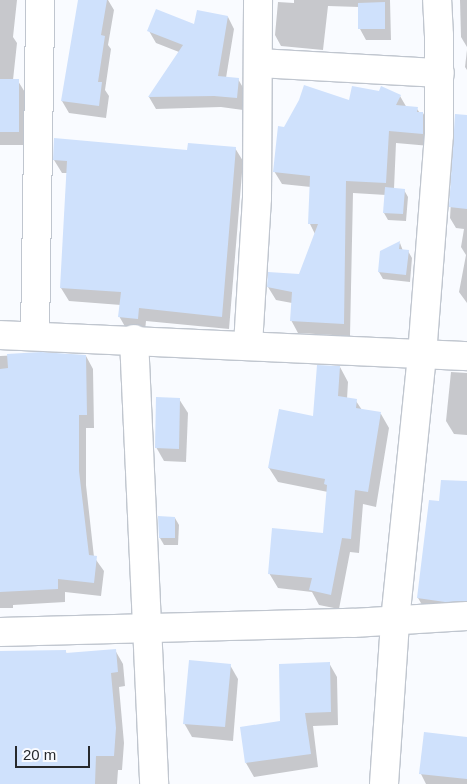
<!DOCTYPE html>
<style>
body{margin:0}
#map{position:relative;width:467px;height:784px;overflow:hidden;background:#f9fbff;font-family:Arial,sans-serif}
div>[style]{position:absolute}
.shadow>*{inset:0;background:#0003}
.building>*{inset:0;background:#cfe1fc}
.roads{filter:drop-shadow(1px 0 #c0c6cf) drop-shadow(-1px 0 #c0c6cf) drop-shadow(0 1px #c0c6cf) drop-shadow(0 -1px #c0c6cf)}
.street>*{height:28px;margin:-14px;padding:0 14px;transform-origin:14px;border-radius:14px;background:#fff}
span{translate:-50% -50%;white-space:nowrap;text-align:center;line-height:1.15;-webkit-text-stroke:5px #f9fbff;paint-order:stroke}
.scale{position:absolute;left:15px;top:746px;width:75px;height:22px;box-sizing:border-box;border:2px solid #27292c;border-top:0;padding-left:6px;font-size:15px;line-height:18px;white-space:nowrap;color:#27292c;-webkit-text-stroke:4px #f9fbff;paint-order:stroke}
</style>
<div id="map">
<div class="shadow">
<div style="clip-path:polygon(0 0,17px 0,13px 37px,17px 43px,13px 80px,18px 81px,26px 94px,26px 145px,0 145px)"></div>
<div style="clip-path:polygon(79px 0,108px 0,114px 10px,108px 45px,111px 49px,105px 90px,109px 96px,106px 118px,69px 113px,62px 101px)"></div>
<div style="clip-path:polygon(294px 0,390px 0,391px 40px,366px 40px,360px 29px,359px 7px,328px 6px,323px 50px,281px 46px,275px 35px,278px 2px,294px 3px)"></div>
<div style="clip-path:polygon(460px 0,467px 0,467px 47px,461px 37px)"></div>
<div style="clip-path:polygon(228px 17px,234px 29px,226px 78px,238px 79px,245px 91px,243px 110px,221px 107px,156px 109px,149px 97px,179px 52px,156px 43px,149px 31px,195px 26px)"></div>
<div style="clip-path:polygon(467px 50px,467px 70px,465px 67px)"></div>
<div style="clip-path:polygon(400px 96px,407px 108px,417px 109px,420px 113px,423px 113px,430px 126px,430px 146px,396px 143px,394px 189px,404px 190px,408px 197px,406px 221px,388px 220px,384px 213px,386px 195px,353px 193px,350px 336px,298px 333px,291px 320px,292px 303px,276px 300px,268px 287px,300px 275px,315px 234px,310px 224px,311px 187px,282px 184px,274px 171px,285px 128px,350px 101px)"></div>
<div style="clip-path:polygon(456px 115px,467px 116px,467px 303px,459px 292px,466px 255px,461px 247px,464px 229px,456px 228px,450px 218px)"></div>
<div style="clip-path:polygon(235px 148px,243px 161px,229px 329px,146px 321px,145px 331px,127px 330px,119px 316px,121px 305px,69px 301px,61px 288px,67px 173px,62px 173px,54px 160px)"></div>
<div style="clip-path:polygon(400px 243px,403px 251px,408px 251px,412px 258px,410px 282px,383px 279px,379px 272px)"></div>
<div style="clip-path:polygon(41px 354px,86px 356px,93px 369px,94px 428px,86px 428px,86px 485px,94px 557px,104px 571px,101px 596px,65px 592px,65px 602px,13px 605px,13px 608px,0 608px,0 356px)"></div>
<div style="clip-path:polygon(340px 367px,348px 382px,347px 399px,356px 401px,362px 410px,381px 414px,389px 428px,376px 507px,363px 504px,359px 553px,350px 552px,339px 609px,319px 605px,312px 592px,278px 588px,269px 573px,324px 534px,328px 492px,278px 482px,269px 468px,314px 418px)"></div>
<div style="clip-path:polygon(451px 372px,467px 373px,467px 435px,454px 434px,446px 421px)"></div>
<div style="clip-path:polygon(179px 399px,188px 413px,186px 462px,164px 461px,156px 447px)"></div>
<div style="clip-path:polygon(467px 483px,467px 616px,427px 613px,418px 598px,440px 502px)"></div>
<div style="clip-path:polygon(175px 518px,179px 525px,178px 545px,164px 545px,160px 538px)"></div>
<div style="clip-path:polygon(115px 650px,123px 664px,125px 686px,119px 687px,124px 743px,122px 770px,118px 770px,117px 784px,0 784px,0 652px,65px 651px,68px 655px)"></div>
<div style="clip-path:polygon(329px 663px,337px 677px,338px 725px,313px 726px,318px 767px,254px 777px,246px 763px)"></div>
<div style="clip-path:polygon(230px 665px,238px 679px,233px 741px,192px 737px,184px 723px)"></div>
<div style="clip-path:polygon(467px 741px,467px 784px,426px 784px,421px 774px)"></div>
</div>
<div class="building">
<div style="clip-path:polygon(78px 0,107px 0,101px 35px,105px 36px,98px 82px,102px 82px,99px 106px,61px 101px)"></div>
<div style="clip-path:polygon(385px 2px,385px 29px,358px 29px,358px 3px)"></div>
<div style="clip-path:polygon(156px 9px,194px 24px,197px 10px,228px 16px,218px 76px,239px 78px,237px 98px,214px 96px,148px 97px,183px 45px,147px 31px)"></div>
<div style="clip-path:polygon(0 79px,19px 79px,19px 132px,0 132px)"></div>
<div style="clip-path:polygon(304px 85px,349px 100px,352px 86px,379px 91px,381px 86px,401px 95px,396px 105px,418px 107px,417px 112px,423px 112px,423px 134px,389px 131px,386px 183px,346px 181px,344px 324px,290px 321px,292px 292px,267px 287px,268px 272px,299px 274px,318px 224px,308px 224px,310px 176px,273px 172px,278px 126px,284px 127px,299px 100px)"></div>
<div style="clip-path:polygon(455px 114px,467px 115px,467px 209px,449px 207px)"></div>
<div style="clip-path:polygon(54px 138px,187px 150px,188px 143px,236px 147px,222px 317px,139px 308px,138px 319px,118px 317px,121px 292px,60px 288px,67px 161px,53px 160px)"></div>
<div style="clip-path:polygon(385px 187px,405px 189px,403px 214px,383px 213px)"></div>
<div style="clip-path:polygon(400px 241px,399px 249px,409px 250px,406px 275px,378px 272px,380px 251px)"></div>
<div style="clip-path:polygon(41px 352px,86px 355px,87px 415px,79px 415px,79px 471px,89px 555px,97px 556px,94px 583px,58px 579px,58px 589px,0 592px,0 369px,8px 368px,7px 354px)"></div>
<div style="clip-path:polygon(317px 365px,340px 366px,338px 396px,357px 399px,356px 408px,381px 412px,368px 492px,355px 490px,351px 539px,342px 538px,331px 595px,309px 590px,312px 578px,268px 574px,272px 528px,323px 533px,327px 485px,324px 484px,325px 479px,268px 468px,279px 409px,313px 416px)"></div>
<div style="clip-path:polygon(156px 397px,180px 398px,179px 449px,155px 448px)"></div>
<div style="clip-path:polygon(441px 480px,467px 481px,467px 601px,445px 602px,417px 598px,429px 500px,439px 501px)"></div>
<div style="clip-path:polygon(158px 516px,175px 517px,175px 538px,159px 538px)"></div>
<div style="clip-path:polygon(116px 649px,118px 672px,111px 673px,116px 728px,114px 756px,96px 756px,95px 784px,0 784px,0 651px,66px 650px,66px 653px)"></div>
<div style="clip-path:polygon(189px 660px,231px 664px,225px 727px,183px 724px)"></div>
<div style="clip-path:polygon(330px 662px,331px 712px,305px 713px,311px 754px,245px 763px,240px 727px,280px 721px,279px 664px)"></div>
<div style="clip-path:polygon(424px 732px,467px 737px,467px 779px,419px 774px)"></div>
</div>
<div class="roads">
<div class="street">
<div style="left:259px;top:63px;width:181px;rotate:3.2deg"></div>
<div style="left:0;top:335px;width:467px;rotate:2.6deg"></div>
<div style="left:35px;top:335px;width:335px;rotate:-89.1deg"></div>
<div style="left:134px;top:339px;width:445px;rotate:87.4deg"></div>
<div style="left:248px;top:345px;width:147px;rotate:-86.5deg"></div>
<div style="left:257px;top:198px;width:198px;rotate:-89.7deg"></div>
<div style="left:0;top:632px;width:353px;rotate:-1.5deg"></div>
<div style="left:353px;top:623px;width:114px;rotate:-3.5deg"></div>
<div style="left:384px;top:784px;width:163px;rotate:-86.1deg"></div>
<div style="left:395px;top:621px;width:267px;rotate:-84.2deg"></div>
<div style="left:422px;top:355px;width:221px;rotate:-85.6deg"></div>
<div style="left:439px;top:135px;width:99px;rotate:-90deg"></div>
<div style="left:439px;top:36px;width:36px;rotate:-93deg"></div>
</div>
</div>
<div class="scale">20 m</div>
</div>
